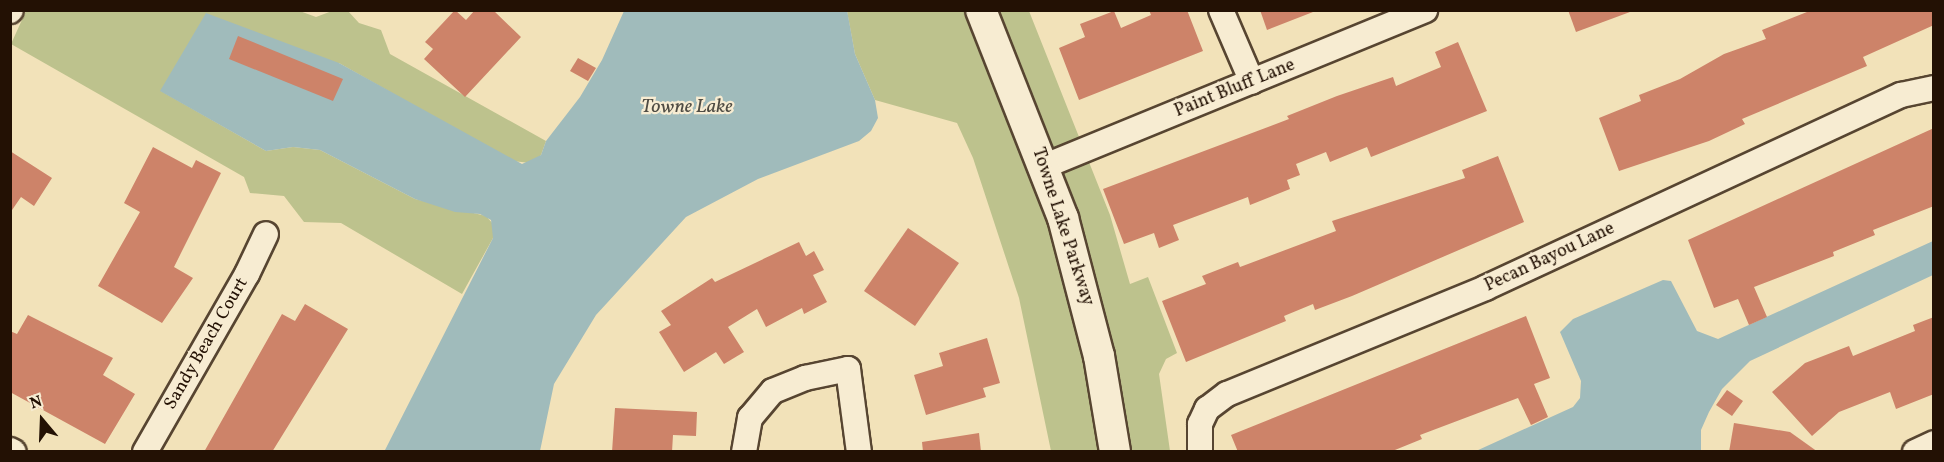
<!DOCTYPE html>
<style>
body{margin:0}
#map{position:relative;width:1944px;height:462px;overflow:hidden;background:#f2e2b9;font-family:Vollkorn,serif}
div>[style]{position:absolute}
.green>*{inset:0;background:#bdc28d}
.water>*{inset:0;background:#a0bbbb}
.building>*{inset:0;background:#cd8369}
.roads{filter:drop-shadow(2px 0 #574531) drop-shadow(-2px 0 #574531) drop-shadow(0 2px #574531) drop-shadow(0 -2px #574531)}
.minor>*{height:24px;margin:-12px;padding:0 12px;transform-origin:12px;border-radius:12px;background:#f7ecd2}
.tertiary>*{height:30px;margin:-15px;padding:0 15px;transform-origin:15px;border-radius:15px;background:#f7ecd2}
span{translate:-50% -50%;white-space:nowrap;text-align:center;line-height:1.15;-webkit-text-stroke:4.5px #f7ecd2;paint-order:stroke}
.street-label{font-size:18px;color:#231104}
.water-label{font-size:20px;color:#4f4c44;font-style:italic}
.frame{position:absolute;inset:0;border:12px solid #231104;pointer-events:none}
.north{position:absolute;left:12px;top:390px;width:60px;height:60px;-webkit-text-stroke:4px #f7ecd2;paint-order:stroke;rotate:341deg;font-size:16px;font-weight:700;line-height:24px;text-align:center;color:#231104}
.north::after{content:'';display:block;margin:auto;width:21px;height:27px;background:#231104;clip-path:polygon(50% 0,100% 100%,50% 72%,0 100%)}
</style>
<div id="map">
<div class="green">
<div style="clip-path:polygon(297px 10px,316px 17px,332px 11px,348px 11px,359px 23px,381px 30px,390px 54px,546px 141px,541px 155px,531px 163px,512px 161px,339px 63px,161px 91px,266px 151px,293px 147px,320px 150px,415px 199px,486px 216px,494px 225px,493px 238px,462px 294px,341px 223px,304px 222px,284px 196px,250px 193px,244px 177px,11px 44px,26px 11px)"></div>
<div style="clip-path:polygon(847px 11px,1029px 11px,1110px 215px,1130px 284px,1148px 277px,1177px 353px,1166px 359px,1159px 374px,1170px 451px,1051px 451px,1019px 298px,973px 158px,957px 123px,875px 100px,855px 54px)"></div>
</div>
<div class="water">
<div style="clip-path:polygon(847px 10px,855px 54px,875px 100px,878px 118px,871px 131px,859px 141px,758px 179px,686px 217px,596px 315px,554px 384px,540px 451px,384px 452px,493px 238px,491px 220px,480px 214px,455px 212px,415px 199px,320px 150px,293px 147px,266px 151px,160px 91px,206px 13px,339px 63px,522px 164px,541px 155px,546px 141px,580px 97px,602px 60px,624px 11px)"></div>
<div style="clip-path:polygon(1933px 241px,1933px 275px,1750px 361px,1722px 389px,1709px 412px,1701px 430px,1701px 451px,1476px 451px,1573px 407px,1580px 398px,1581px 381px,1560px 332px,1573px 319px,1663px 280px,1671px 281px,1697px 331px,1718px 339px)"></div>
</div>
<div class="building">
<div style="clip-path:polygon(455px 10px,466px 20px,475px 10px,493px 10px,521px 37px,465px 97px,424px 59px,433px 49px,425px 42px)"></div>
<div style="clip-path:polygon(1149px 10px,1187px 10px,1203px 51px,1079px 100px,1059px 48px,1085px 37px,1080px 24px,1114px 11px,1121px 28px,1151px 15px)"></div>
<div style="clip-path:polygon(1260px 10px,1313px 10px,1313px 12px,1267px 30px)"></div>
<div style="clip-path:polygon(1568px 10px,1629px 10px,1630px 12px,1576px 32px)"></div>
<div style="clip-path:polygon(1812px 10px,1934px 10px,1934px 25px,1863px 57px,1867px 66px,1742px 119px,1745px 124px,1709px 141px,1619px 171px,1599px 118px,1641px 101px,1639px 95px,1680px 79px,1724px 54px,1766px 39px,1762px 30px)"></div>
<div style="clip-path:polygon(238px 36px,343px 79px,333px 101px,229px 59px)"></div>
<div style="clip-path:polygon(1458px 42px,1487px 111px,1371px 157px,1367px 147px,1330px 162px,1326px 152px,1296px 164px,1300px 175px,1287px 180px,1290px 189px,1250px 205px,1248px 197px,1173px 225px,1179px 240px,1159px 248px,1154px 233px,1124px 244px,1103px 189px,1289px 119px,1287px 116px,1337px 96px,1393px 77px,1396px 86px,1441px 67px,1435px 52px)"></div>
<div style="clip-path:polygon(578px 58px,596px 68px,588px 81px,570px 71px)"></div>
<div style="clip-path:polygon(1934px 128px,1934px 206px,1873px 230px,1875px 235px,1833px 252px,1834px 256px,1754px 287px,1767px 317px,1749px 325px,1738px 299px,1714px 308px,1688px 240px)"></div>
<div style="clip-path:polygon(153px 147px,192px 168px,196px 160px,221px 173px,174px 267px,193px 278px,162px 323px,98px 286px,140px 212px,124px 203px)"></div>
<div style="clip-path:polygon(10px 151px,52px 178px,34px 206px,21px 197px,10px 213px)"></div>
<div style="clip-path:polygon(1498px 156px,1524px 222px,1352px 296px,1315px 310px,1313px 304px,1284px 316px,1286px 321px,1186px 362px,1162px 301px,1206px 284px,1202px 276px,1238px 262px,1240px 267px,1336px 231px,1332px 221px,1465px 178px,1462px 170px)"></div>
<div style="clip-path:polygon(908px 228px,959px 263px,915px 326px,864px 291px)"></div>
<div style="clip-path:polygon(799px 242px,806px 256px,814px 251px,824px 270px,813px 275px,827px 302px,804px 314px,802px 308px,766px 327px,757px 309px,728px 327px,744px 352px,724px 364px,716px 352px,684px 372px,659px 332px,671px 325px,661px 311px,712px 278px,715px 282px)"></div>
<div style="clip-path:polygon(305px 304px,348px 329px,272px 452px,204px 452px,282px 314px,295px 321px)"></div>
<div style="clip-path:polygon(28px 315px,113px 358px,103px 375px,135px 394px,105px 444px,10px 392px,10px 331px,17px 334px)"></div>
<div style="clip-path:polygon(1526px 316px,1550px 378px,1534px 384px,1548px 417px,1531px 425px,1518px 398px,1420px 435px,1422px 439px,1390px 452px,1238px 452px,1231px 435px)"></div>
<div style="clip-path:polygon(1934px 317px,1934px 394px,1896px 409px,1890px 392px,1839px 412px,1812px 436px,1772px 392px,1805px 363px,1849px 346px,1853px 356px,1915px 331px,1913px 325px)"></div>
<div style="clip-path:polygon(987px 338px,1000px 383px,983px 388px,986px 397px,926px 415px,914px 375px,943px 366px,939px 353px)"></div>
<div style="clip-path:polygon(1727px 390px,1743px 401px,1732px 416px,1716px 405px)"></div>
<div style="clip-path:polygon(615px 408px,697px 412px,696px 436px,673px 435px,672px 452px,612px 452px)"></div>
<div style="clip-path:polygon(1734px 423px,1790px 432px,1818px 452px,1729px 452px)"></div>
<div style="clip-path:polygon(979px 433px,981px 452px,923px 452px,922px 442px)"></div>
</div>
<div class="roads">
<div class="minor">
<div style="left:1221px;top:10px;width:78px;rotate:66.7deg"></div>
<div style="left:10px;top:11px;width:1px;rotate:-45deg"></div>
<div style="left:1045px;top:166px;width:411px;rotate:-22.3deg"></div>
<div style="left:10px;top:450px;width:4px;rotate:27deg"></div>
<div style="left:145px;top:452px;width:205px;rotate:-60.2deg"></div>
<div style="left:247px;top:274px;width:44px;rotate:-64.6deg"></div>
<div style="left:744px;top:452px;width:35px;rotate:-80deg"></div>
<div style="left:750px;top:418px;width:35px;rotate:-50deg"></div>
<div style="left:773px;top:391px;width:35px;rotate:-22deg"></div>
<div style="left:805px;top:378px;width:44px;rotate:-11.8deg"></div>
<div style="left:848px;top:369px;width:84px;rotate:82.5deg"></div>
<div style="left:1200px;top:452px;width:28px;rotate:-90deg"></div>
<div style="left:1200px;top:424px;width:17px;rotate:-65deg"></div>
<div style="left:1207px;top:409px;width:25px;rotate:-37deg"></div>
<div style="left:1227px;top:394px;width:279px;rotate:-22.3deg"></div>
<div style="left:1485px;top:288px;width:459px;rotate:-24.9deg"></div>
<div style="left:1901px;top:95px;width:34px;rotate:-12deg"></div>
<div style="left:1915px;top:452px;width:21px;rotate:-25deg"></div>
</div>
<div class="tertiary">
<div style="left:981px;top:10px;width:224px;rotate:68.5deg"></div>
<div style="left:1063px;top:218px;width:143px;rotate:75.4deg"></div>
<div style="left:1099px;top:356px;width:97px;rotate:80.5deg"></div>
</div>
</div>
<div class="street-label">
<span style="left:1235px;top:89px;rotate:-22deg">Paint Bluff Lane</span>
<span style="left:1062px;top:227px;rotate:72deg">Towne Lake Parkway</span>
<span style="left:1550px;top:258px;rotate:-25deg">Pecan Bayou Lane</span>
<span style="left:207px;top:344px;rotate:-60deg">Sandy Beach Court</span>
</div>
<div class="water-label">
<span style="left:687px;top:107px">Towne Lake</span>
</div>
<div class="frame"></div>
<div class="north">N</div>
</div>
